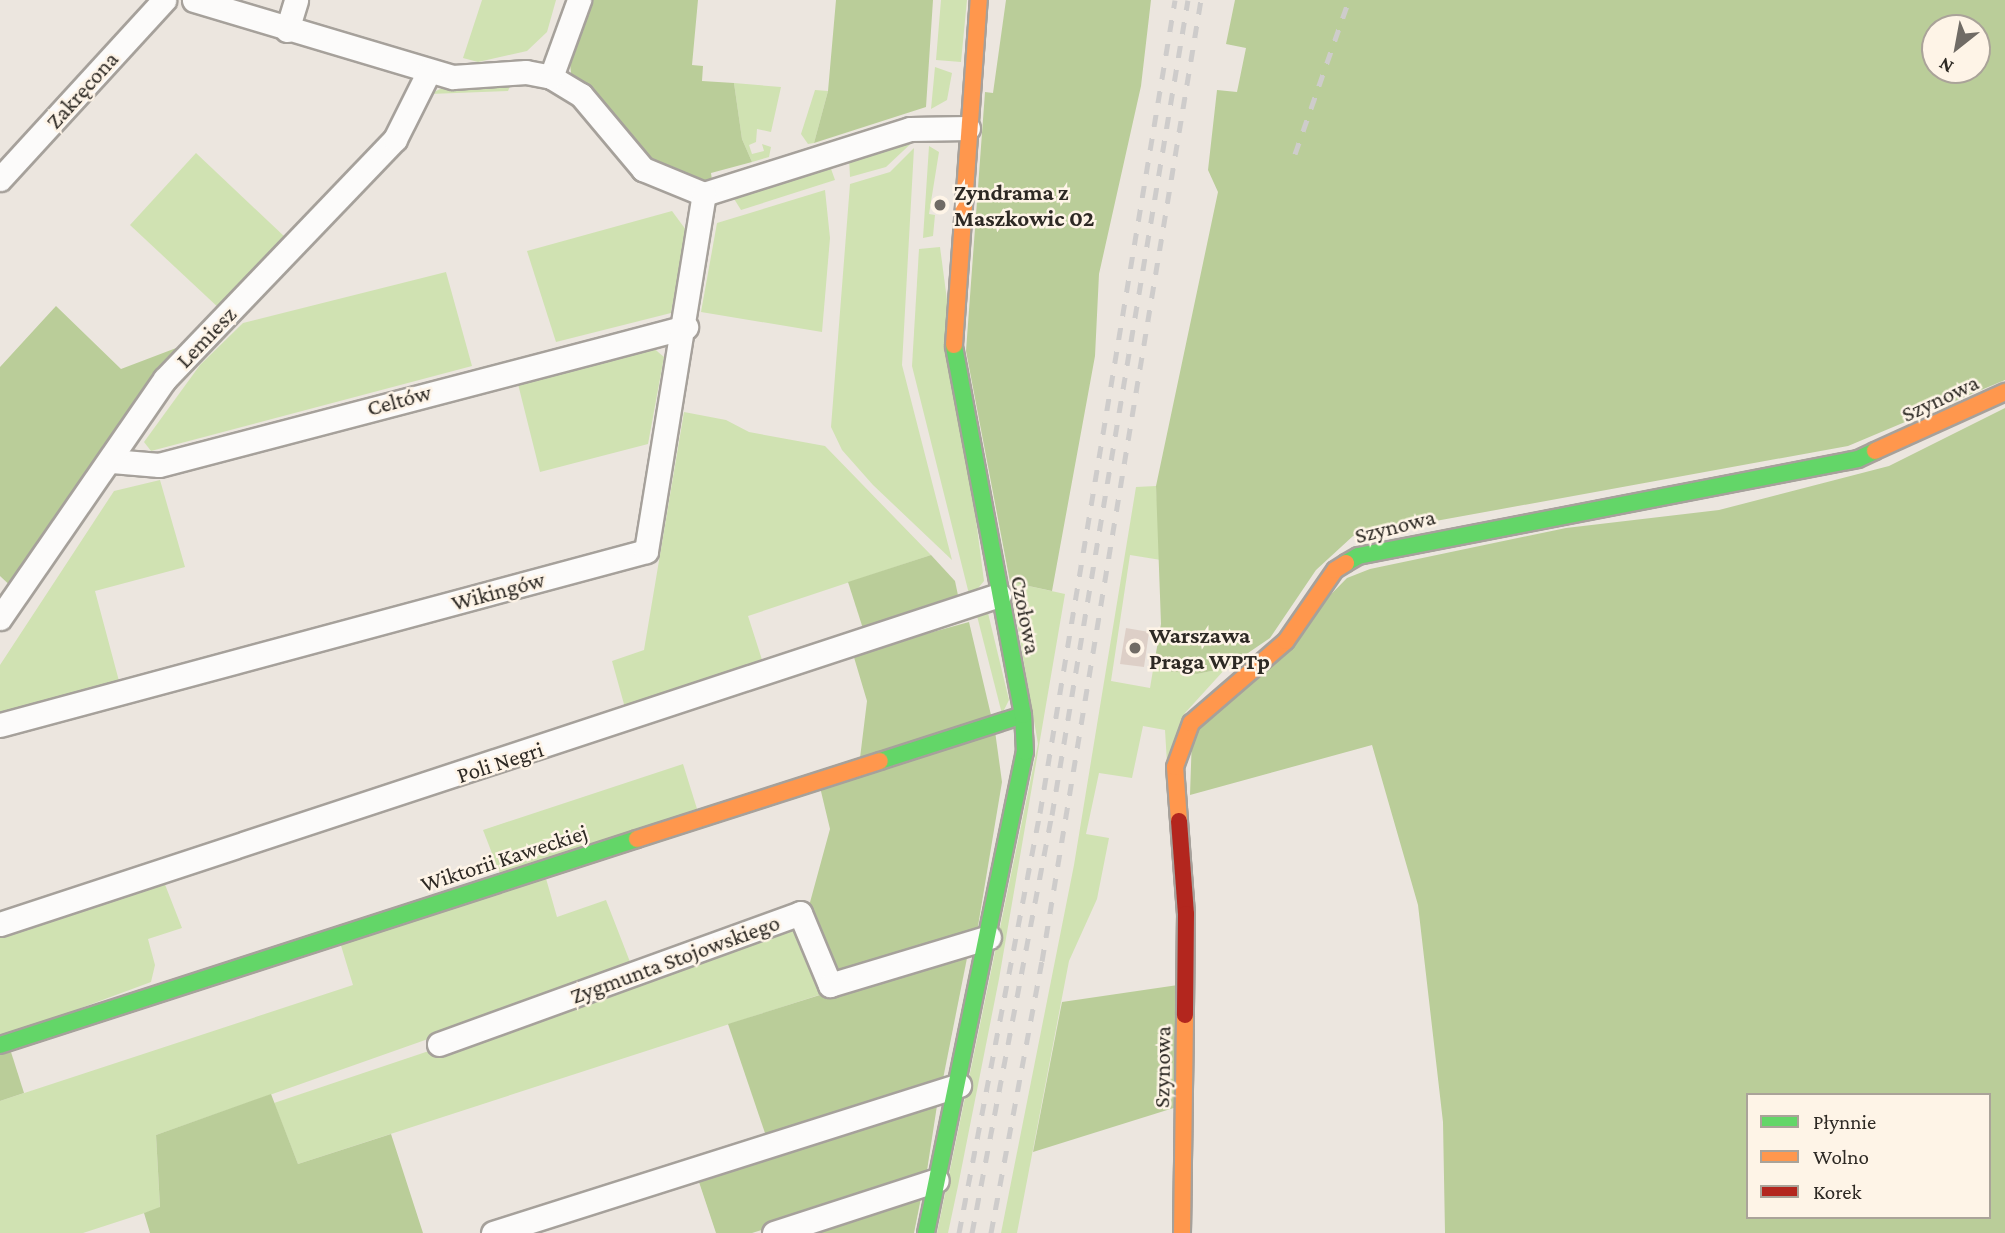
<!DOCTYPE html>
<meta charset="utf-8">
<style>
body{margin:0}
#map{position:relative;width:2005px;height:1233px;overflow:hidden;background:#ece6df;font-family:"Crimson Pro",serif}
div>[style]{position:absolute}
.green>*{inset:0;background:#d0e2b2}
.forest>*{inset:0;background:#bacd99}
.building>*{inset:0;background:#ddcfc7}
.roads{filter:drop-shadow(2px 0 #a6a19b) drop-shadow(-2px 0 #a6a19b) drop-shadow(0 2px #a6a19b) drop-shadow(0 -2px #a6a19b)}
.street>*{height:23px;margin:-11.5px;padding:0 11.5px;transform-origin:11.5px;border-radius:11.5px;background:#fcfbfa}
.fast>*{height:16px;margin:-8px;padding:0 8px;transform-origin:8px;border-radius:8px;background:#63d668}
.slow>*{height:16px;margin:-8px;padding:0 8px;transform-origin:8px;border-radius:8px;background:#ff974d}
.jam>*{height:16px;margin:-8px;padding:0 8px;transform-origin:8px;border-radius:8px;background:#b3261e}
.rail>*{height:5px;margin-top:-2.5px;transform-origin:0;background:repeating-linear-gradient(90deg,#cecccb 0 12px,transparent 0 24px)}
.dots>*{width:19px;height:19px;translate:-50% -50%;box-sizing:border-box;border:4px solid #fef4e7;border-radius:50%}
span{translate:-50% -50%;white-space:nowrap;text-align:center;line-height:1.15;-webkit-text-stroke:5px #fef4e7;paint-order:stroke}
.street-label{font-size:23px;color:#2d2924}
.poi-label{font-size:23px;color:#2d2924;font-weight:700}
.left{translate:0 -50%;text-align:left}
.legend{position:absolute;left:1746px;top:1093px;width:245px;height:126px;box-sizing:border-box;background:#fef4e7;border:2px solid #aaa399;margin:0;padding:9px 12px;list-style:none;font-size:21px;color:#2d2924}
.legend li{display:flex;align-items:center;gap:14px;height:35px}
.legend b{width:35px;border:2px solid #aaa399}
.north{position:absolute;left:1921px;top:14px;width:70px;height:70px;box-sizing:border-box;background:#fef4e7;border:2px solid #aaa399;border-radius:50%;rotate:211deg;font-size:19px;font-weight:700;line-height:28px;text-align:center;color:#2d2924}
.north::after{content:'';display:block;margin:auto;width:24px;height:32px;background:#706b65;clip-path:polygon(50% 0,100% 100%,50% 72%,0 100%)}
</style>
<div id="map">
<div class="green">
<div style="clip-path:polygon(482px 0,556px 0,547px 32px,527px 51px,478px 62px,463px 58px)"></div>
<div style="clip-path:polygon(941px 0,967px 0,961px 62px,936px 60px)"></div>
<div style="clip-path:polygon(935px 67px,952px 73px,947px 100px,931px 109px)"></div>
<div style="clip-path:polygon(734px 83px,781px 87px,771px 132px,757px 129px,756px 142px,749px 145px,752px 154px,764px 151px,762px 144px,771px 147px,769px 157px,752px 162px,742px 139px)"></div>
<div style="clip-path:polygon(511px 84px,508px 91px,430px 94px,446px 86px)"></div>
<div style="clip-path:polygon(815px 90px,828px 91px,814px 143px,808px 144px,801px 134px)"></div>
<div style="clip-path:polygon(919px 136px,886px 167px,850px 177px,849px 158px)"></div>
<div style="clip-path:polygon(929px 146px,939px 152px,929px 214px,935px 215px,933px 236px,923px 238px)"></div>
<div style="clip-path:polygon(914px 148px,902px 365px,952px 560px,873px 485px,842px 450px,831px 427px,850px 184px,890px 172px)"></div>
<div style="clip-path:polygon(196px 153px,286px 238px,221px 310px,130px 225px)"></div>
<div style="clip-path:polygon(830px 166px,835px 180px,741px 210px,731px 194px)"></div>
<div style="clip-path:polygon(825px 190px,830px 238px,822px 332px,701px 312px,717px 223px)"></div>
<div style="clip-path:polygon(672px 211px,686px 230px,671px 313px,556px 342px,527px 251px)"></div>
<div style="clip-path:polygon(940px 247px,984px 581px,970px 598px,912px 366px,919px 249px)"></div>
<div style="clip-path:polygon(446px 272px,472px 366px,151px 451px,144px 442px,200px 365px,243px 323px)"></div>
<div style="clip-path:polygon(651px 346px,664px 357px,648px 444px,540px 472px,518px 384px)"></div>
<div style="clip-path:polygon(684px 412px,726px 420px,749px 432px,825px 446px,931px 555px,748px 616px,765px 669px,627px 715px,612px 661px,644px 650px)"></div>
<div style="clip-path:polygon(160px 480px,185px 567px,95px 591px,119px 681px,0 713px,0 665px,114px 491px)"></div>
<div style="clip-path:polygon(1156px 486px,1161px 560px,1130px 555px,1111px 681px,1150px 688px,1153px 670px,1197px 674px,1226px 668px,1185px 713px,1167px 763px,1165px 730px,1143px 726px,1132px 778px,1099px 773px,1086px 834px,1109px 838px,1097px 899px,1069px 961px,1017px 1233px,1001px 1233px,1074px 865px,1136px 487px)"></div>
<div style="clip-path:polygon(1010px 582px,1065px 594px,999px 979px,958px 1186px,948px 1233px,937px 1233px,1038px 744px)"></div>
<div style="clip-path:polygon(976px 612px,988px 613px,1009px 700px,1002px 714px)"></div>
<div style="clip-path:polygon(683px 764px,698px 812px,500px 874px,483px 830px)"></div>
<div style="clip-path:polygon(545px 875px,557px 917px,606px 900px,632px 967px,156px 1135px,160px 1208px,83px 1233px,0 1233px,0 1101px,353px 985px,339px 939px)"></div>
<div style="clip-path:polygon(164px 882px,182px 928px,148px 939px,155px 965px,151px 982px,0 1038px,0 937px)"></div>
<div style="clip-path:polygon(792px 929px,802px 936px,822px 994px,298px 1164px,274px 1103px)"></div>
</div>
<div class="forest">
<div style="clip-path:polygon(589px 0,698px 0,692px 65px,703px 66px,702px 81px,734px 83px,742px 139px,752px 162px,711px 173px,712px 180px,706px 181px,652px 162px,571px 73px,569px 55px)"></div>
<div style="clip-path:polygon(836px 0,933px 0,926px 107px,814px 143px,828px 91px)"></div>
<div style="clip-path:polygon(1006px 0,1151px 0,1141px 86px,1099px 274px,1095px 356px,1052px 591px,1010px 582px,966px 351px,985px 92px,993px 93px)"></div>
<div style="clip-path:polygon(evenodd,1235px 0,2005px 0,2005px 380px,1848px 446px,1353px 536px,1316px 570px,1270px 638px,1226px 668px,1197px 674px,1153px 670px,1161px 624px,1156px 486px,1218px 192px,1208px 170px,1217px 90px,1237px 92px,1246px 48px,1226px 44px,1235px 0,1935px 28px,1977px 28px,1977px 70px,1935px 70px,1935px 28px)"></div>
<div style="clip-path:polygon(56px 306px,121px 369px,192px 342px,104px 446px,16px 591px,0 576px,0 367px)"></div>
<div style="clip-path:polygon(evenodd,2005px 408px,2005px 1233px,1445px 1233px,1443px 1122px,1418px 905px,1372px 745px,1190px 795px,1192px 736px,1347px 578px,1370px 569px,1566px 528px,1719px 510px,1889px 466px,2005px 408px,1748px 1095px,1989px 1095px,1989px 1217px,1748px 1217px,1748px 1095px)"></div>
<div style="clip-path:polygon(931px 555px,955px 581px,960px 605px,866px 638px,848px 582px)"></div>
<div style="clip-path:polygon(969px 622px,991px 715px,860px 758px,867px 701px,853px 654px)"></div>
<div style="clip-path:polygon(995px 731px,1002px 782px,977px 932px,841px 977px,831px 968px,809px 906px,830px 829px,819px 783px)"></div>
<div style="clip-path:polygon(969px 948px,942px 1084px,767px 1139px,728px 1024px)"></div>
<div style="clip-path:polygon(1178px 985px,1180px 1106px,1033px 1152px,1062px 1002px)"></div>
<div style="clip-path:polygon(11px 1052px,24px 1093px,0 1101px,0 1055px)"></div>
<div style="clip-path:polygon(271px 1094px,298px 1164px,391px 1134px,423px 1233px,150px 1233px,144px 1213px,160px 1207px,156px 1135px)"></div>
<div style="clip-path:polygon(938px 1099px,926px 1177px,752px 1233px,716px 1233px,697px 1176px)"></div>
<div style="clip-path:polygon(913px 1197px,921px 1198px,914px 1233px,788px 1233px)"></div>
</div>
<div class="building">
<div style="clip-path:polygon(1126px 628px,1149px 632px,1144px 667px,1120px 664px)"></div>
</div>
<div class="roads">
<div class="street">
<div style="left:194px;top:0;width:270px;rotate:16.6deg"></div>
<div style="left:453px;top:77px;width:73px;rotate:-3.9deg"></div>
<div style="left:526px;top:72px;width:25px;rotate:11deg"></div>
<div style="left:551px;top:77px;width:35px;rotate:31deg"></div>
<div style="left:581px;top:95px;width:97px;rotate:50deg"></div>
<div style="left:643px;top:169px;width:66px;rotate:22.3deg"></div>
<div style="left:704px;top:194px;width:216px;rotate:-17.5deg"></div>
<div style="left:910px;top:129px;width:58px;rotate:-1deg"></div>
<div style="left:287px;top:30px;width:31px;rotate:-73deg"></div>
<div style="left:551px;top:77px;width:82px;rotate:-70deg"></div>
<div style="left:0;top:179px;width:243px;rotate:-47.5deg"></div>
<div style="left:112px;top:461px;width:47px;rotate:4.9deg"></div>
<div style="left:159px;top:465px;width:545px;rotate:-14.67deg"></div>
<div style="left:0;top:618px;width:290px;rotate:-55.4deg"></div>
<div style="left:165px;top:379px;width:332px;rotate:-46.2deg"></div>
<div style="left:395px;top:139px;width:76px;rotate:-63.4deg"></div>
<div style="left:0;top:725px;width:669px;rotate:-15.07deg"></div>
<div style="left:646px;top:551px;width:362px;rotate:-80.8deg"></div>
<div style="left:0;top:924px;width:1052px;rotate:-18.23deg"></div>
<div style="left:439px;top:1044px;width:384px;rotate:-19.9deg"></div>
<div style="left:800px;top:913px;width:78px;rotate:67.4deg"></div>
<div style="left:830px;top:985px;width:166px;rotate:-16.8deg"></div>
<div style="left:493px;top:1233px;width:489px;rotate:-17.6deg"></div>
<div style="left:774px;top:1233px;width:171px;rotate:-18deg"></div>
</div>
<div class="fast">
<div style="left:1346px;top:563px;width:14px;rotate:-30deg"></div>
<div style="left:1358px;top:556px;width:509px;rotate:-10.98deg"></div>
<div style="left:1858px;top:459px;width:19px;rotate:-25deg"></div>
<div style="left:880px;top:761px;width:150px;rotate:-17.8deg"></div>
<div style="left:0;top:1045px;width:669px;rotate:-17.92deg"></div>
<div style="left:926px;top:1233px;width:491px;rotate:-78.4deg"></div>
<div style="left:1025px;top:752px;width:37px;rotate:-93deg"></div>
<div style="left:1023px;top:715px;width:376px;rotate:-100.6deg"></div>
</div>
<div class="slow">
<div style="left:954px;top:345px;width:346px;rotate:-85.9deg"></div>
<div style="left:1875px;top:451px;width:143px;rotate:-24.4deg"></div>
<div style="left:1179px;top:821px;width:54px;rotate:-94.2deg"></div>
<div style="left:1175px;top:767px;width:47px;rotate:-70deg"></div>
<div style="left:1191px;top:723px;width:125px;rotate:-40.8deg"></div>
<div style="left:1286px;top:641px;width:86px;rotate:-55.4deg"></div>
<div style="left:1335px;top:570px;width:13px;rotate:-32deg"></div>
<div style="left:637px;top:839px;width:255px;rotate:-17.8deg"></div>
<div style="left:1182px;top:1233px;width:218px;rotate:-89.2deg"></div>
</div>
<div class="jam">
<div style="left:1179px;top:821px;width:93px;rotate:85.7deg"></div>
<div style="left:1186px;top:914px;width:101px;rotate:90.6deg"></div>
</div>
</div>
<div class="rail">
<div style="left:1295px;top:154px;width:163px;rotate:-70.7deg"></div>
<div style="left:959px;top:1233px;width:428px;rotate:-79.1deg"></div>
<div style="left:1040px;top:813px;width:824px;rotate:-80.57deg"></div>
<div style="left:972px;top:1233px;width:426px;rotate:-79.2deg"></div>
<div style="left:1052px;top:815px;width:826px;rotate:-80.53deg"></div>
<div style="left:991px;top:1233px;width:277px;rotate:-79.4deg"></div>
<div style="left:1042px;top:961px;width:974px;rotate:-80.61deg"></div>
</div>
<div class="dots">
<div style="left:940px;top:205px;background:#706b65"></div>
<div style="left:1135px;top:648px;background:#706b65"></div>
</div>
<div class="street-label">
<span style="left:82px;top:90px;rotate:-48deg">Zakręcona</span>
<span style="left:206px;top:337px;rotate:-46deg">Lemiesz</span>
<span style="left:1940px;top:398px;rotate:-25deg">Szynowa</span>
<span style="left:399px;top:400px;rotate:-15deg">Celtów</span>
<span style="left:1395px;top:526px;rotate:-14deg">Szynowa</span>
<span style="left:498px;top:591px;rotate:-15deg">Wikingów</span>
<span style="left:1026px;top:615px;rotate:79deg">Czołowa</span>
<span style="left:500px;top:762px;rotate:-18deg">Poli Negri</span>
<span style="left:504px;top:858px;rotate:-18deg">Wiktorii Kaweckiej</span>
<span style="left:675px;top:959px;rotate:-20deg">Zygmunta Stojowskiego</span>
<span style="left:1162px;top:1067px;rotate:-89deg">Szynowa</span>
</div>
<div class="poi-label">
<span class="left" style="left:954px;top:205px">Zyndrama z<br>Maszkowic 02</span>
<span class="left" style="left:1149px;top:648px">Warszawa<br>Praga WPTp</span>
</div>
<ul class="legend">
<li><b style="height:9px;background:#63d668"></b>Płynnie</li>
<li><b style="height:9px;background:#ff974d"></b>Wolno</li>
<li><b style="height:9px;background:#b3261e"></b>Korek</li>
</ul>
<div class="north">N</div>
</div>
